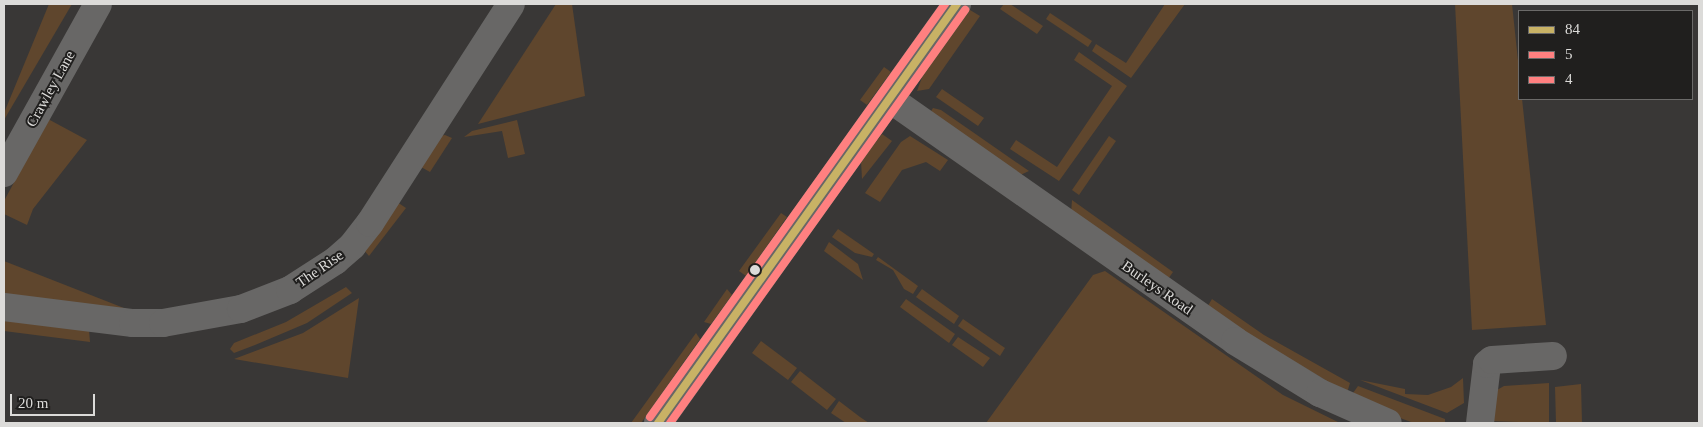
<!DOCTYPE html>
<style>
body{margin:0}
#map{position:relative;width:1703px;height:427px;overflow:hidden;background:#393736;font-family:"Times New Roman",serif}
div>[style]{position:absolute}
.green>*{inset:0;background:#5f462d}
.minor>*{height:28px;margin:-14px;padding:0 14px;transform-origin:14px;border-radius:14px;background:#686766}
.bus-1>*{height:8px;margin:-4px;padding:0 4px;transform-origin:4px;border-radius:4px;background:#c8b265}
.bus-2>*{height:8px;margin:-4px;padding:0 4px;transform-origin:4px;border-radius:4px;background:#ff8080}
.bus-3>*{height:8px;margin:-4px;padding:0 4px;transform-origin:4px;border-radius:4px;background:#ff8080}
.dots>*{width:14px;height:14px;translate:-50% -50%;box-sizing:border-box;border:2px solid #201f1e;border-radius:50%}
span{translate:-50% -50%;white-space:nowrap;text-align:center;line-height:1.15;-webkit-text-stroke:4px #201f1e;paint-order:stroke}
.street-label{font-size:15px;color:#dcdbd9}
.frame{position:absolute;inset:0;border:5px solid #dcdbd9;pointer-events:none}
.legend{position:absolute;left:1518px;top:10px;width:175px;height:90px;box-sizing:border-box;background:#201f1e;border:1px solid #6b6a69;margin:0;padding:6px 9px;list-style:none;font-size:15px;color:#dcdbd9}
.legend li{display:flex;align-items:center;gap:10px;height:25px}
.legend b{width:25px;border:1px solid #6b6a69}
.scale{position:absolute;left:10px;top:394px;width:85px;height:22px;box-sizing:border-box;border:2px solid #dcdbd9;border-top:0;padding-left:6px;font-size:15px;line-height:18px;white-space:nowrap;color:#dcdbd9;-webkit-text-stroke:4px #201f1e;paint-order:stroke}
</style>
<div id="map">
<div class="green">
<div style="clip-path:polygon(49px 4px,72px 4px,4px 120px,4px 113px)"></div>
<div style="clip-path:polygon(556px 4px,572px 4px,585px 96px,478px 124px)"></div>
<div style="clip-path:polygon(1004px 4px,1010px 4px,1043px 26px,1037px 34px,1000px 9px)"></div>
<div style="clip-path:polygon(1165px 4px,1185px 4px,1131px 78px,1092px 51px,1096px 44px,1126px 63px)"></div>
<div style="clip-path:polygon(1455px 4px,1512px 4px,1546px 325px,1472px 330px)"></div>
<div style="clip-path:polygon(970px 10px,980px 16px,929px 89px,917px 91px,924px 72px)"></div>
<div style="clip-path:polygon(1050px 13px,1092px 41px,1088px 47px,1046px 19px)"></div>
<div style="clip-path:polygon(1079px 52px,1127px 86px,1059px 181px,1010px 149px,1016px 140px,1057px 167px,1112px 86px,1074px 60px)"></div>
<div style="clip-path:polygon(884px 67px,891px 72px,867px 105px,860px 100px)"></div>
<div style="clip-path:polygon(942px 89px,984px 118px,978px 126px,936px 97px)"></div>
<div style="clip-path:polygon(933px 108px,941px 110px,1029px 171px,1016px 177px,928px 116px)"></div>
<div style="clip-path:polygon(48px 119px,87px 140px,33px 209px,27px 225px,4px 214px,4px 201px)"></div>
<div style="clip-path:polygon(517px 120px,525px 154px,508px 158px,502px 131px,464px 137px,472px 131px)"></div>
<div style="clip-path:polygon(882px 134px,892px 141px,862px 179px,861px 161px)"></div>
<div style="clip-path:polygon(445px 135px,452px 138px,430px 172px,421px 167px,439px 136px)"></div>
<div style="clip-path:polygon(910px 136px,948px 160px,940px 171px,926px 162px,902px 170px,880px 202px,865px 193px,901px 142px)"></div>
<div style="clip-path:polygon(1109px 136px,1116px 141px,1079px 195px,1072px 190px)"></div>
<div style="clip-path:polygon(1072px 200px,1173px 272px,1166px 282px,1071px 214px)"></div>
<div style="clip-path:polygon(397px 202px,406px 208px,369px 256px,362px 248px)"></div>
<div style="clip-path:polygon(781px 213px,787px 217px,746px 276px,739px 271px)"></div>
<div style="clip-path:polygon(838px 229px,874px 254px,872px 257px,855px 253px,832px 237px)"></div>
<div style="clip-path:polygon(829px 242px,858px 264px,863px 280px,824px 251px)"></div>
<div style="clip-path:polygon(878px 257px,918px 286px,913px 294px,904px 289px,893px 270px,876px 260px)"></div>
<div style="clip-path:polygon(4px 261px,129px 310px,4px 298px)"></div>
<div style="clip-path:polygon(1105px 271px,1283px 395px,1340px 423px,986px 423px,1093px 275px)"></div>
<div style="clip-path:polygon(346px 287px,352px 293px,307px 323px,255px 345px,234px 353px,230px 349px,234px 343px,286px 322px)"></div>
<div style="clip-path:polygon(727px 289px,732px 295px,711px 324px,704px 322px)"></div>
<div style="clip-path:polygon(922px 289px,959px 316px,954px 324px,916px 297px)"></div>
<div style="clip-path:polygon(359px 298px,348px 378px,234px 359px,303px 333px)"></div>
<div style="clip-path:polygon(906px 299px,955px 334px,949px 343px,900px 307px)"></div>
<div style="clip-path:polygon(1212px 299px,1264px 335px,1350px 383px,1347px 393px,1206px 309px)"></div>
<div style="clip-path:polygon(963px 319px,1005px 348px,1000px 356px,958px 326px)"></div>
<div style="clip-path:polygon(4px 320px,89px 330px,90px 342px,4px 331px)"></div>
<div style="clip-path:polygon(696px 333px,700px 339px,641px 423px,631px 423px)"></div>
<div style="clip-path:polygon(958px 337px,990px 358px,983px 367px,952px 345px)"></div>
<div style="clip-path:polygon(761px 341px,797px 368px,788px 380px,752px 353px)"></div>
<div style="clip-path:polygon(800px 371px,836px 399px,827px 410px,791px 382px)"></div>
<div style="clip-path:polygon(1463px 378px,1464px 403px,1447px 413px,1360px 380px,1405px 389px,1405px 394px,1428px 395px,1451px 387px)"></div>
<div style="clip-path:polygon(1549px 383px,1549px 423px,1488px 421px,1497px 390px,1504px 386px)"></div>
<div style="clip-path:polygon(1581px 384px,1582px 423px,1556px 423px,1555px 387px)"></div>
<div style="clip-path:polygon(1358px 386px,1445px 419px,1445px 423px,1414px 423px,1400px 418px,1354px 398px,1353px 393px)"></div>
<div style="clip-path:polygon(839px 401px,860px 417px,869px 423px,846px 423px,831px 413px)"></div>
</div>
<div class="minor">
<div style="left:890px;top:99px;width:421px;rotate:35deg"></div>
<div style="left:1235px;top:341px;width:100px;rotate:31.5deg"></div>
<div style="left:1320px;top:393px;width:74px;rotate:23.8deg"></div>
<div style="left:4px;top:173px;width:193px;rotate:-60.9deg"></div>
<div style="left:4px;top:307px;width:130px;rotate:7.1deg"></div>
<div style="left:133px;top:323px;width:30px"></div>
<div style="left:163px;top:323px;width:79px;rotate:-10.2deg"></div>
<div style="left:241px;top:309px;width:53px;rotate:-21.2deg"></div>
<div style="left:290px;top:290px;width:54px;rotate:-32.8deg"></div>
<div style="left:335px;top:261px;width:23px;rotate:-41deg"></div>
<div style="left:352px;top:246px;width:29px;rotate:-52deg"></div>
<div style="left:370px;top:223px;width:260px;rotate:-57.2deg"></div>
<div style="left:658px;top:423px;width:515px;rotate:-54.49deg"></div>
<div style="left:1480px;top:423px;width:59px;rotate:-83.2deg"></div>
<div style="left:1487px;top:364px;width:6px;rotate:-39deg"></div>
<div style="left:1492px;top:360px;width:61px;rotate:-3.8deg"></div>
</div>
<div class="bus-1">
<div style="left:658px;top:423px;width:515px;rotate:-54.49deg"></div>
</div>
<div class="bus-2">
<div style="left:670px;top:423px;width:508px;rotate:-54.46deg"></div>
</div>
<div class="bus-3">
<div style="left:650px;top:417px;width:508px;rotate:-54.46deg"></div>
</div>
<div class="dots">
<div style="left:755px;top:270px;background:#dcdbd9"></div>
</div>
<div class="street-label">
<span style="left:51px;top:89px;rotate:-61deg">Crawley Lane</span>
<span style="left:320px;top:269px;rotate:-35deg">The Rise</span>
<span style="left:1157px;top:288px;rotate:35deg">Burleys Road</span>
</div>
<div class="frame"></div>
<ul class="legend">
<li><b style="height:6px;background:#c8b265"></b>84</li>
<li><b style="height:6px;background:#ff8080"></b>5</li>
<li><b style="height:6px;background:#ff8080"></b>4</li>
</ul>
<div class="scale">20 m</div>
</div>
